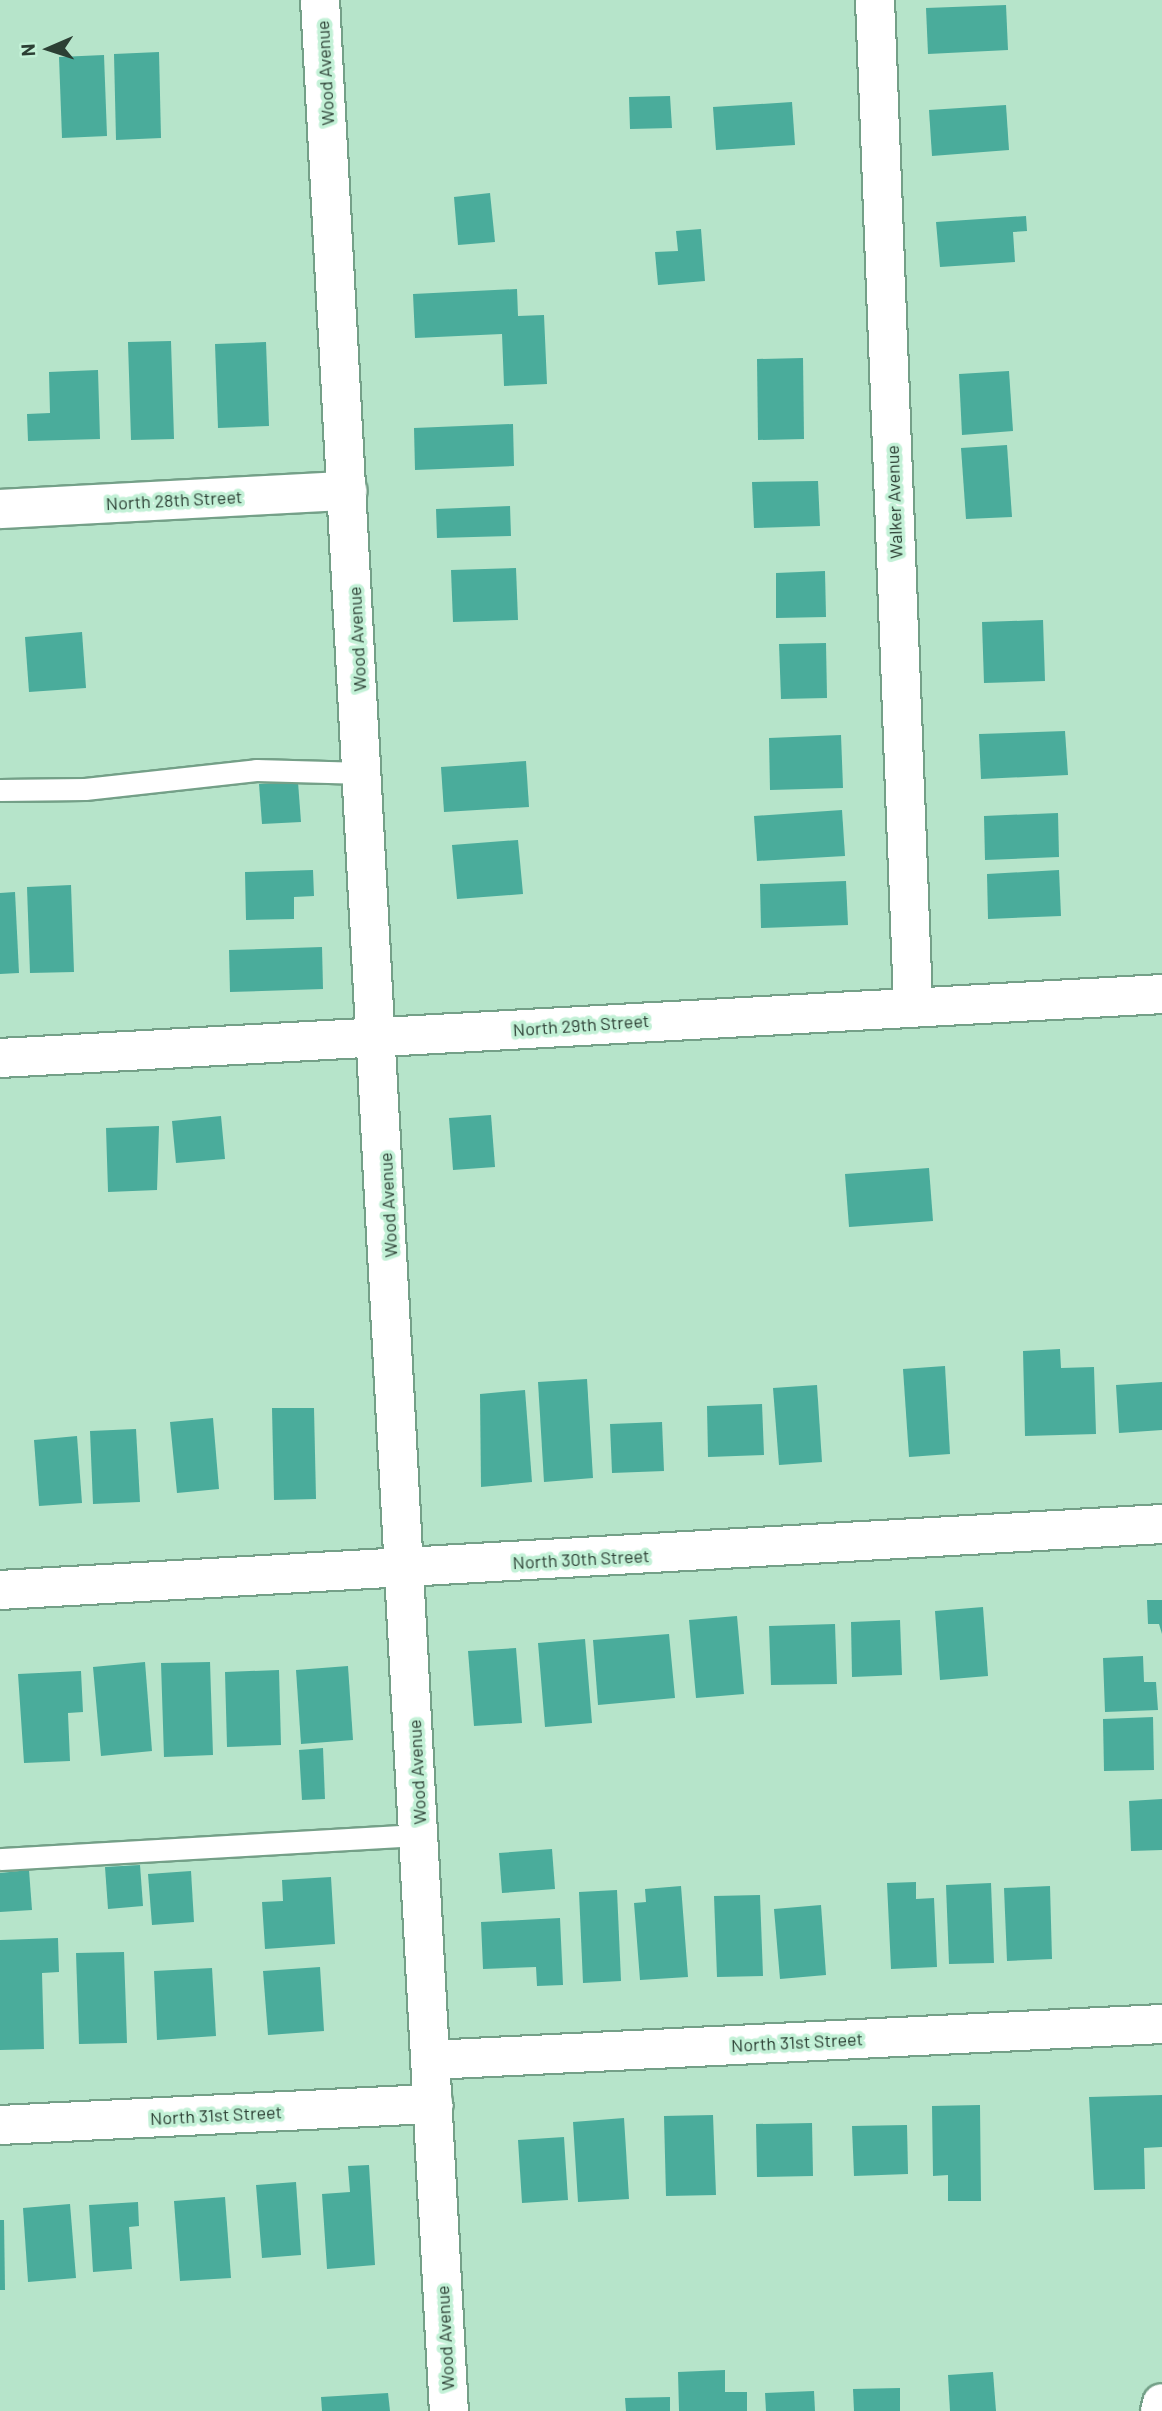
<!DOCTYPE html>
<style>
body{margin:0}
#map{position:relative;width:1162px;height:2411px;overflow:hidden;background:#b6e4ca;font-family:Barlow,sans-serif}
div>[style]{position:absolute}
.building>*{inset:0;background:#4aac9b}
.roads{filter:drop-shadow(2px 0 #74a088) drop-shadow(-2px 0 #74a088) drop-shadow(0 2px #74a088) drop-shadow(0 -2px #74a088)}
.service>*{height:21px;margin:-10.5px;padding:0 10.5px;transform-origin:10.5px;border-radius:10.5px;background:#fff}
.minor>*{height:38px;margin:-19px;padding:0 19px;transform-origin:19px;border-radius:19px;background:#fff}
.tertiary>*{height:38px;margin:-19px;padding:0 19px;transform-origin:19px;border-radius:19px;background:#fff}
span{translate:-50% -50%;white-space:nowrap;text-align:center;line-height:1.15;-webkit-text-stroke:7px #c3f1d7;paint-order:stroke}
.street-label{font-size:18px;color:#2c3f34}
.north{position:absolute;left:14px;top:14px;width:70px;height:70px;-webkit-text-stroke:5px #c3f1d7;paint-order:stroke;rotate:267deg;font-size:19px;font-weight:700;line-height:28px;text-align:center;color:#2c3f34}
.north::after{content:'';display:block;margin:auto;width:24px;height:32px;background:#2c3f34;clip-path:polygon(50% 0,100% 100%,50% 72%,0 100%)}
</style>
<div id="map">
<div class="building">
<div style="clip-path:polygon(1006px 5px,1008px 50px,928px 54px,926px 8px)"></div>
<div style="clip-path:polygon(159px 52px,161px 138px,116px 140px,114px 54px)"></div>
<div style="clip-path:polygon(104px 55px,107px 136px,62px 138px,59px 57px)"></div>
<div style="clip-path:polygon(670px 96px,672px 128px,630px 129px,629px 97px)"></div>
<div style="clip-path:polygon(792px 102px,795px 145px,716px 150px,713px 107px)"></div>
<div style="clip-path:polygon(1006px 105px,1009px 150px,932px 156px,929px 110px)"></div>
<div style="clip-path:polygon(490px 193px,495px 242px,458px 245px,454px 197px)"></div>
<div style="clip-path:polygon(1026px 216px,1027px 231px,1013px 232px,1015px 262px,940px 267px,936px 222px)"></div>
<div style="clip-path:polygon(701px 229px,705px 281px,658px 285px,655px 252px,678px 251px,676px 231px)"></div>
<div style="clip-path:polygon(517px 289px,518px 316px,544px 315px,547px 384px,504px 386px,502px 334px,415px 338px,413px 294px)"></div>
<div style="clip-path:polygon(171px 341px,174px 439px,131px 440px,128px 342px)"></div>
<div style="clip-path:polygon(266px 342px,269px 426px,218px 428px,215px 344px)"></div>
<div style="clip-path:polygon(803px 358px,804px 439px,758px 440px,757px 359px)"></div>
<div style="clip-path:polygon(98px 370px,100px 439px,28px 441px,27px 414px,50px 413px,49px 372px)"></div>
<div style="clip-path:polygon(1009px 371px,1013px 431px,962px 435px,959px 374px)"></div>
<div style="clip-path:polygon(513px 424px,514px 466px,415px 470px,414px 428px)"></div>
<div style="clip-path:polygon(1007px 445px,1012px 517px,966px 519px,961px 448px)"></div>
<div style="clip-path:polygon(818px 481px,820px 526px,754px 528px,752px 482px)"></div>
<div style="clip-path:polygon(510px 506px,511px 536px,437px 538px,436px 509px)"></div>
<div style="clip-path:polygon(516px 568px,518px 620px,453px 622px,451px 570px)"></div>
<div style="clip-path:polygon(825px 571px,826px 617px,776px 618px,776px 573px)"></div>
<div style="clip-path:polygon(1043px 620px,1045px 681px,984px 683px,982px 622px)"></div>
<div style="clip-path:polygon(82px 632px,86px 688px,29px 692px,25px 637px)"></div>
<div style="clip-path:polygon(826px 643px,827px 698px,781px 699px,779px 644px)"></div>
<div style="clip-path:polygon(1065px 731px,1068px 775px,981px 779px,979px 734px)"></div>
<div style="clip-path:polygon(841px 735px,843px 788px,770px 790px,769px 738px)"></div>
<div style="clip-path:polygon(526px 761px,529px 807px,444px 812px,441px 767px)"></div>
<div style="clip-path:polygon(298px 782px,301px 822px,262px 824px,259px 784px)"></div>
<div style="clip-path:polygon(842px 810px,845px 856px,757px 861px,754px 816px)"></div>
<div style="clip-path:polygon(1058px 813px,1059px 857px,985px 860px,984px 816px)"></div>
<div style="clip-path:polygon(518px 840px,523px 894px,457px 899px,452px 845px)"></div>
<div style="clip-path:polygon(313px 870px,314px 896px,294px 897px,294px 919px,246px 920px,245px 872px)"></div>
<div style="clip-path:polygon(1059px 870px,1061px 916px,988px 919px,987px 874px)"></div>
<div style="clip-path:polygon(846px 881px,848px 925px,761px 928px,760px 884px)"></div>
<div style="clip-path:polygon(71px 885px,74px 972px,30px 973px,27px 887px)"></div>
<div style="clip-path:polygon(15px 892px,19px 973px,0 974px,0 893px)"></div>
<div style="clip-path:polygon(322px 947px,323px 989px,230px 992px,229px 950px)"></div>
<div style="clip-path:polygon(491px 1115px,495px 1167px,453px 1170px,449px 1118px)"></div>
<div style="clip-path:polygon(221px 1116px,225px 1159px,176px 1163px,172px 1121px)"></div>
<div style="clip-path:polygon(159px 1126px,157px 1190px,108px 1192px,106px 1128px)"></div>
<div style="clip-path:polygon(929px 1168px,933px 1221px,849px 1227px,845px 1174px)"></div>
<div style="clip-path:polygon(1060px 1349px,1061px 1368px,1094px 1367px,1096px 1434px,1025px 1436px,1023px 1351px)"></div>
<div style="clip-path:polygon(945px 1366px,950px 1454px,909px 1457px,903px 1369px)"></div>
<div style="clip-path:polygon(587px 1379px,593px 1478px,544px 1482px,538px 1382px)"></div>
<div style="clip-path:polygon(1162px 1382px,1162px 1430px,1119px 1433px,1116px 1385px)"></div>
<div style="clip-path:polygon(817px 1385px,822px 1462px,779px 1465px,773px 1388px)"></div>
<div style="clip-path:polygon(525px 1390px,532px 1482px,481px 1487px,480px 1394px)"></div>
<div style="clip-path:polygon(762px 1404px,764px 1455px,708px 1457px,707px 1406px)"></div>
<div style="clip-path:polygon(272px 1408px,314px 1408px,316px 1499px,274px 1500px)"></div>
<div style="clip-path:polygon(213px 1418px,219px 1489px,177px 1493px,170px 1422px)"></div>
<div style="clip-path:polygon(662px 1422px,664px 1471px,612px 1473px,610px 1424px)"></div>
<div style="clip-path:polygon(136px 1429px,140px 1502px,93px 1504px,90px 1431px)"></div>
<div style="clip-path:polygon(77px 1436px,82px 1503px,39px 1506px,34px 1440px)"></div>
<div style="clip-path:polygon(1147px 1600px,1162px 1600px,1162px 1634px,1159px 1624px,1148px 1624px)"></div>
<div style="clip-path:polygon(983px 1607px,988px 1676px,940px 1680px,935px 1611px)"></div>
<div style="clip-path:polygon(737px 1616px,744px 1694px,696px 1698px,689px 1620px)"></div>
<div style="clip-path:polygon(900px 1620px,902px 1675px,852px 1677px,851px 1622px)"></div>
<div style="clip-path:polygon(835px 1624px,837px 1684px,771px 1685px,769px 1626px)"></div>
<div style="clip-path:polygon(669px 1634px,675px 1698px,598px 1705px,593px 1640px)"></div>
<div style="clip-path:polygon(585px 1639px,592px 1723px,545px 1727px,538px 1643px)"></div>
<div style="clip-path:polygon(516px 1648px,522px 1723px,474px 1726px,468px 1651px)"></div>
<div style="clip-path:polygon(1143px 1656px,1144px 1682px,1156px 1682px,1158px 1710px,1105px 1712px,1103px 1658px)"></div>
<div style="clip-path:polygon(145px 1662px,152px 1751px,101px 1756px,93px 1667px)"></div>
<div style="clip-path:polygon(210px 1662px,213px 1755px,164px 1757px,161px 1663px)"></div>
<div style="clip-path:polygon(348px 1666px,353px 1740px,301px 1744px,296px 1670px)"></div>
<div style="clip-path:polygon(279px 1670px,281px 1745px,227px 1747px,225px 1672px)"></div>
<div style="clip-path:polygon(81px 1671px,83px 1712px,68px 1713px,70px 1761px,24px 1763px,18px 1674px)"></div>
<div style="clip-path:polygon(1153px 1717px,1154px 1770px,1104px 1771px,1103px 1719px)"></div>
<div style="clip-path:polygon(323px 1748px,325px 1799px,302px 1800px,299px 1750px)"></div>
<div style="clip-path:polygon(1162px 1799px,1162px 1850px,1131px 1851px,1129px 1801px)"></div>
<div style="clip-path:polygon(552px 1849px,555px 1889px,502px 1893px,499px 1853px)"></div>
<div style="clip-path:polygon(140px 1865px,143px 1906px,108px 1909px,105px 1867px)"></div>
<div style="clip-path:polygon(29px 1870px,32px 1910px,0 1912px,0 1873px)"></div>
<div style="clip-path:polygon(191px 1871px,194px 1922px,152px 1925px,148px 1874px)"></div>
<div style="clip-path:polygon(331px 1877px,335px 1944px,265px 1949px,262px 1902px,283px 1901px,282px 1880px)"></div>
<div style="clip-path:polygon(916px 1882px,916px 1899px,934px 1898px,937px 1967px,891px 1969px,887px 1883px)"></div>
<div style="clip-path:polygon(991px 1883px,994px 1963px,949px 1964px,946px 1885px)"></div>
<div style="clip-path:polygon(681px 1886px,688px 1977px,640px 1980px,634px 1903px,646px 1902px,645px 1889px)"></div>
<div style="clip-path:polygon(1050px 1886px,1052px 1959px,1007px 1961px,1004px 1888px)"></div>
<div style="clip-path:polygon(617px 1890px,621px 1981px,583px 1983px,579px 1892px)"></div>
<div style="clip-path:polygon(760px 1895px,763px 1976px,717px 1977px,714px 1896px)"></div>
<div style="clip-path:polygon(821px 1905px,826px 1975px,780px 1979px,774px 1909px)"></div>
<div style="clip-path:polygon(560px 1918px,563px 1985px,537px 1986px,536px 1967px,483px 1969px,481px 1922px)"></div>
<div style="clip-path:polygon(58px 1938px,59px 1972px,42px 1973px,44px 2049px,0 2050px,0 1940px)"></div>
<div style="clip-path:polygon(124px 1952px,127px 2043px,79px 2044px,76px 1953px)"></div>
<div style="clip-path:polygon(320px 1967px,324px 2031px,268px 2035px,263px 1971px)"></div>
<div style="clip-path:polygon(212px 1968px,216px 2036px,157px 2040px,154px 1971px)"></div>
<div style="clip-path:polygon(1162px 2095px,1162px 2147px,1144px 2148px,1145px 2189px,1094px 2190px,1089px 2097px)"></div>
<div style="clip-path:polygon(980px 2105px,981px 2201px,948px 2201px,948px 2175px,933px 2176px,932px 2106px)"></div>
<div style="clip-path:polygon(713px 2115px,716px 2195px,666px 2196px,664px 2116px)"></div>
<div style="clip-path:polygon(624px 2118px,629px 2199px,578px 2202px,573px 2122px)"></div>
<div style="clip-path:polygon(812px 2123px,813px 2176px,757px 2177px,756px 2124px)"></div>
<div style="clip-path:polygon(907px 2125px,908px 2174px,854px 2176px,852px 2126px)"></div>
<div style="clip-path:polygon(564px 2137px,568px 2200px,522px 2203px,518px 2140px)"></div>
<div style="clip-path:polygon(369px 2165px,375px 2265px,327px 2269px,322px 2194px,350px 2192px,348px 2166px)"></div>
<div style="clip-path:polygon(296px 2182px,301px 2255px,262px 2258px,256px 2185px)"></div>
<div style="clip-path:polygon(225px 2197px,231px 2278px,180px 2281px,174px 2201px)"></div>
<div style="clip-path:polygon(138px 2202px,139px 2226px,129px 2227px,132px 2269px,93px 2272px,89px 2205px)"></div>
<div style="clip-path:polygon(70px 2204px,76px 2278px,28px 2282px,23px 2208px)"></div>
<div style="clip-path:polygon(0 2220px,4px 2220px,5px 2290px,0 2290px)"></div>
<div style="clip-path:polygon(725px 2370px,725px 2392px,747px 2392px,747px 2411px,679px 2411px,678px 2372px)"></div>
<div style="clip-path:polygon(993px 2372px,996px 2411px,950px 2411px,948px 2375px)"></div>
<div style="clip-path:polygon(900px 2388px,900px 2411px,854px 2411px,853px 2389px)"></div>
<div style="clip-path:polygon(814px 2391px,815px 2411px,766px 2411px,765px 2393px)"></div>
<div style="clip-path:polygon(388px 2393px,390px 2411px,322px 2411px,321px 2397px)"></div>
<div style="clip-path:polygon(670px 2397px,670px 2411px,626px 2411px,625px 2398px)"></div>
</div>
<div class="roads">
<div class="service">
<div style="left:0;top:790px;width:85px;rotate:-0.7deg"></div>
<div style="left:85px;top:789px;width:172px;rotate:-6.3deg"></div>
<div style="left:256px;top:770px;width:108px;rotate:1.6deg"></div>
<div style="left:0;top:1859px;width:421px;rotate:-3.3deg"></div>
</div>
<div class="minor">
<div style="left:875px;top:0;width:1006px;rotate:87.83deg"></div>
<div style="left:0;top:509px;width:348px;rotate:-3deg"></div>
<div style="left:0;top:1590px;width:1164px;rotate:-3.25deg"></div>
<div style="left:431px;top:2060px;width:732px;rotate:-2.82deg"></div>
<div style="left:0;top:2125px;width:434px;rotate:-2.8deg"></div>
<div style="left:1160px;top:2411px;width:8px;rotate:-76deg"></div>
</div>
<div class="tertiary">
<div style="left:320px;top:0;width:2414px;rotate:86.94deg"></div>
<div style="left:0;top:1058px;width:1164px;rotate:-3.15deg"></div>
</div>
</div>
<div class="street-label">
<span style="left:325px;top:73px;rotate:-93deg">Wood Avenue</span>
<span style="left:174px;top:500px;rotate:-3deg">North 28th Street</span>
<span style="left:894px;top:502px;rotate:-92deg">Walker Avenue</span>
<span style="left:357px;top:639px;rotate:-93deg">Wood Avenue</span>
<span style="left:581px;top:1025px;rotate:-4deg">North 29th Street</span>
<span style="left:388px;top:1205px;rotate:-93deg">Wood Avenue</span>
<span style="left:581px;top:1559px;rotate:-3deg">North 30th Street</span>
<span style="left:417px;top:1772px;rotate:-93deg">Wood Avenue</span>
<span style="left:797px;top:2042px;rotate:-3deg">North 31st Street</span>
<span style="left:216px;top:2115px;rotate:-3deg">North 31st Street</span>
<span style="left:445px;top:2338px;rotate:-93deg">Wood Avenue</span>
</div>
<div class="north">N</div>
</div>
